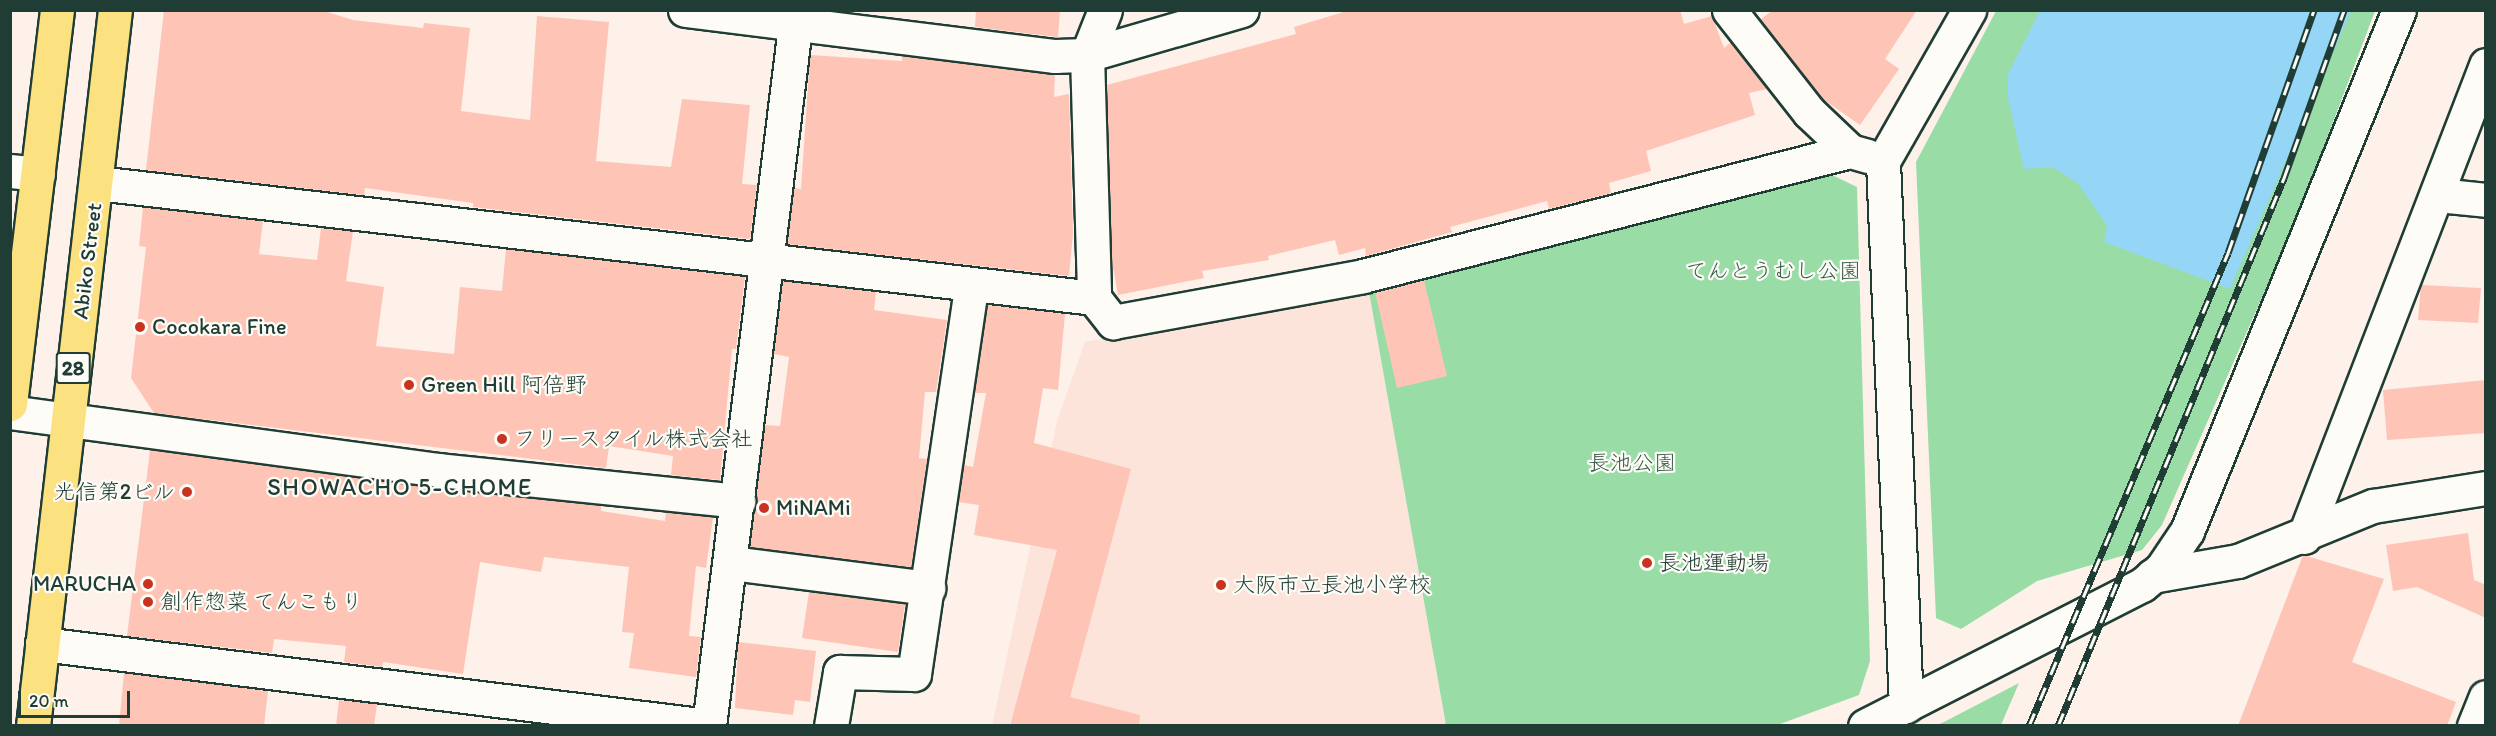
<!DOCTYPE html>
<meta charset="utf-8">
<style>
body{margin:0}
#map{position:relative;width:2496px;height:736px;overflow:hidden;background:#fdf1ea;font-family:Itim,"Klee One",sans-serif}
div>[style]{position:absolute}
.built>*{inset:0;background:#fde4da}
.green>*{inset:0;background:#9adca6}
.water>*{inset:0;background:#95d5f6}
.building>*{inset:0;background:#fec4b5}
.roads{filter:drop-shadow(2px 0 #1f3d34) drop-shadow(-2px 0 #1f3d34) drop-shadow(0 2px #1f3d34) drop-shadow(0 -2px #1f3d34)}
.minor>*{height:33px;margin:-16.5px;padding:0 16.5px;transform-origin:16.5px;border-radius:16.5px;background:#fdfcf7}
.tertiary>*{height:33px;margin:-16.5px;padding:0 16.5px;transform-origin:16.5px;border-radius:16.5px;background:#fdfcf7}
.primary>*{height:33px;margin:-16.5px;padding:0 16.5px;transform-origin:16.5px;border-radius:16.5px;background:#fbe180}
.rail>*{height:7px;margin-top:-3.5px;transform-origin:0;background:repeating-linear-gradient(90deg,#fdfcf7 0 14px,#1f3d34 0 28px);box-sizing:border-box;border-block:2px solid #1f3d34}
.dots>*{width:16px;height:16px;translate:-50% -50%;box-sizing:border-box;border:3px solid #fdfcf7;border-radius:50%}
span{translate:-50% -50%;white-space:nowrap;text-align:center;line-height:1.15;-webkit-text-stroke:4.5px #fdfcf7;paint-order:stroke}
.shield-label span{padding:2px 4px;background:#fdfcf7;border:2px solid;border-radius:4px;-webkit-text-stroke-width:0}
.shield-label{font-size:21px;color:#1f3d34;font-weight:700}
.street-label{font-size:22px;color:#1f3d34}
.park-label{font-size:22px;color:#385d4b}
.poi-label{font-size:22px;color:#1f3d34}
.left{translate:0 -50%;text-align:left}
.right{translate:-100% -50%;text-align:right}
.neighbourhood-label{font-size:24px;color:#1f3d34;letter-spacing:1.5px}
.frame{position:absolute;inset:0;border:12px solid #1f3d34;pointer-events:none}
.scale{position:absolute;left:18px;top:691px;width:112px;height:27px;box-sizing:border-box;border:3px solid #1f3d34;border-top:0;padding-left:8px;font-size:18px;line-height:21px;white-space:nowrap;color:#1f3d34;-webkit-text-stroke:4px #fdfcf7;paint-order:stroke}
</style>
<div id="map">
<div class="built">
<div style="clip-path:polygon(1369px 292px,1446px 725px,992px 726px,1057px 421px,1085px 342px)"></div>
</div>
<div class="green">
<div style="clip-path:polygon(1996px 11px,2375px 11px,2296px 220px,2162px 525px,2142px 550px,2037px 581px,1961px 629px,1936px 618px,1916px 162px)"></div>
<div style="clip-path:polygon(1832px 175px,1857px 187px,1870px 661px,1859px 695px,1777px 725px,1446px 725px,1369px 292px)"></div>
<div style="clip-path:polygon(2019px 683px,2001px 725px,1936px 725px,1942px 723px)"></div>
</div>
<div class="water">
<div style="clip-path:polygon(2040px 11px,2351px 11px,2230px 289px,2104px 242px,2107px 226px,2078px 183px,2052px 167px,2024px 169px,2008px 98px,2008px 74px)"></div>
</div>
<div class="building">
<div style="clip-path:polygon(164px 10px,321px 10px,353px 20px,423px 28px,424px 23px,470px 28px,461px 111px,530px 120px,537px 16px,609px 22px,596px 161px,671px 167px,682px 99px,750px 105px,742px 184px,757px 185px,750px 239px,473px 207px,473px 203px,365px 188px,364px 195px,146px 170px)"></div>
<div style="clip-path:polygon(976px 10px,1060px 10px,1058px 37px,975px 27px)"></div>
<div style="clip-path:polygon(1350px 10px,1680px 10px,1684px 24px,1712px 16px,1724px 48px,1731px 42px,1767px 89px,1749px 93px,1755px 115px,1646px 151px,1651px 171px,1609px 183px,1611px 193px,1549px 209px,1547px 201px,1450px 227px,1452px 232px,1366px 256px,1365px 248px,1339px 255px,1335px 240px,1268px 256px,1269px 260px,1202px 271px,1204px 278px,1118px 295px,1112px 261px,1107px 85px,1296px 34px,1294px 27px)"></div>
<div style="clip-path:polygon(1773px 10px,1917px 10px,1885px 59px,1899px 69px,1860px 125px,1823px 99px,1760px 20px)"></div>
<div style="clip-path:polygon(810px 55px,902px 61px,902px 56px,1055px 75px,1054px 97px,1069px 94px,1073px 233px,1069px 276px,787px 244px,794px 188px,801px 189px)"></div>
<div style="clip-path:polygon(143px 207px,263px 221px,259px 254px,317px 260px,321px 228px,353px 231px,346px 281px,384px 287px,376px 346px,454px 354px,460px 287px,502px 291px,506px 249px,745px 277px,736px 349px,732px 349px,720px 480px,671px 475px,673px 456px,609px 446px,606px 468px,154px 413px,131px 378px,146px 247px,139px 246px)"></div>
<div style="clip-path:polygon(1424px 280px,1447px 376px,1397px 388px,1375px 292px)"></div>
<div style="clip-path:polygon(783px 281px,876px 292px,874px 310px,947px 320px,936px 392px,925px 392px,919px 458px,927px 459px,911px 567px,750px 547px,765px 425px,780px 426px,789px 357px,774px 354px)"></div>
<div style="clip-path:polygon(2421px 285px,2481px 288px,2478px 323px,2418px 320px)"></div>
<div style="clip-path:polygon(987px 305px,1065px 314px,1058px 390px,1043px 388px,1034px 443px,1131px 469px,1070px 697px,1140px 715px,1139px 726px,1010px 726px,1057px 550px,974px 535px,979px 505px,958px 502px,964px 465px,973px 467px,986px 393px,974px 393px)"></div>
<div style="clip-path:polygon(2486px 380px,2486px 433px,2387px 440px,2383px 390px)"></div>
<div style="clip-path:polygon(150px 450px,601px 506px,601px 511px,665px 521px,666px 512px,713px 517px,706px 568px,696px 566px,689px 636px,701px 637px,696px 677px,629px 668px,634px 633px,622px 632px,629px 567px,544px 557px,541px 572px,480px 562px,463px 674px,383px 662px,382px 667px,344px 662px,346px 646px,274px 639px,272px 653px,127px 636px)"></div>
<div style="clip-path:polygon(2468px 533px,2474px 580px,2486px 585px,2486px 618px,2417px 587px,2393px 591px,2386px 545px)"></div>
<div style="clip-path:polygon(2303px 555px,2384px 579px,2352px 662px,2456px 702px,2447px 726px,2238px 726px)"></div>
<div style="clip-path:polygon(809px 592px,905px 604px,898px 652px,802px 638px)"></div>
<div style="clip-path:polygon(738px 642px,816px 651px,810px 702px,795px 700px,793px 715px,735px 708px)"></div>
<div style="clip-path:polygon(124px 673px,268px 691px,264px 726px,119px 726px)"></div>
<div style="clip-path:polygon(339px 700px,377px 704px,374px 726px,336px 726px)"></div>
</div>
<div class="roads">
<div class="minor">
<div style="left:685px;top:10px;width:373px;rotate:7.1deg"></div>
<div style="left:1055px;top:56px;width:32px;rotate:-2deg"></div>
<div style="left:1087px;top:55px;width:161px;rotate:-16.2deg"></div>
<div style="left:1105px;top:10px;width:48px;rotate:111.8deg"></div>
<div style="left:1087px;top:55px;width:243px;rotate:88.3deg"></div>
<div style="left:1094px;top:298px;width:31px;rotate:52deg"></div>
<div style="left:1113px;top:322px;width:254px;rotate:-10.4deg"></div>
<div style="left:1363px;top:276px;width:503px;rotate:-14.4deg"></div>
<div style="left:1729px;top:10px;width:130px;rotate:51.9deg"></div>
<div style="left:1809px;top:112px;width:57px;rotate:43.6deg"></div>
<div style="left:1850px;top:151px;width:18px;rotate:16deg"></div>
<div style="left:10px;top:171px;width:28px;rotate:6deg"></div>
<div style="left:97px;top:183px;width:1004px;rotate:6.58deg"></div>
<div style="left:2438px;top:195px;width:48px;rotate:5.9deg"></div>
<div style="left:10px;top:412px;width:433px;rotate:7.7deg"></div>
<div style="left:439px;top:470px;width:301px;rotate:5.9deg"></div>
<div style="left:2304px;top:537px;width:506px;rotate:-68.91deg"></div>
<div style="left:731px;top:563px;width:199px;rotate:7.2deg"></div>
<div style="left:2152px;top:576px;width:87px;rotate:-9.9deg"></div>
<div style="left:2238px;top:561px;width:146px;rotate:-22.2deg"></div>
<div style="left:2373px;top:506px;width:114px;rotate:-9.1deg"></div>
<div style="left:42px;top:644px;width:671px;rotate:7.02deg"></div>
<div style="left:1906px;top:706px;width:545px;rotate:-92.42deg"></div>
<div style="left:1883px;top:161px;width:174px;rotate:-60.3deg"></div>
<div style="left:709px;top:726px;width:721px;rotate:-82.99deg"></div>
<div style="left:831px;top:726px;width:55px;rotate:-80.5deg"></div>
<div style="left:840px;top:672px;width:74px;rotate:1.5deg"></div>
<div style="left:914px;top:674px;width:392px;rotate:-81.6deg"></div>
<div style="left:2474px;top:726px;width:31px;rotate:-68deg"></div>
</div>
<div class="tertiary">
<div style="left:1865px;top:726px;width:311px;rotate:-27deg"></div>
<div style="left:2142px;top:585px;width:26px;rotate:-40deg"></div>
<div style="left:2162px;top:568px;width:45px;rotate:-56deg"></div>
<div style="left:2187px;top:531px;width:562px;rotate:-67.86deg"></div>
</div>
<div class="primary">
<div style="left:10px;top:404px;width:397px;rotate:-83.2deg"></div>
<div style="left:33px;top:726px;width:721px;rotate:-83.47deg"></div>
</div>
</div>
<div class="rail">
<div style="left:2029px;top:726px;width:513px;rotate:-67.18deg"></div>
<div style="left:2228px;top:253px;width:258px;rotate:-70.5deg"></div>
<div style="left:2058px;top:726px;width:593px;rotate:-67.59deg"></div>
<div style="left:2284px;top:178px;width:178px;rotate:-70.3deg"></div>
</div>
<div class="dots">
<div style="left:140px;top:327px;background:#c8321e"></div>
<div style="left:409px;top:385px;background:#c8321e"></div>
<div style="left:502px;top:439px;background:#c8321e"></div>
<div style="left:187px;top:492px;background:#c8321e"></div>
<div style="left:764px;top:508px;background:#c8321e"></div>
<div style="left:1647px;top:563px;background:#c8321e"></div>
<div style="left:148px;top:584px;background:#c8321e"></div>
<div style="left:1221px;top:585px;background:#c8321e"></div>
<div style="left:148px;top:602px;background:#c8321e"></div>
</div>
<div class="shield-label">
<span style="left:73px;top:368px">28</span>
</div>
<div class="street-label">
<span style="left:87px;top:261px;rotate:-83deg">Abiko Street</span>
</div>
<div class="park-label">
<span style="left:1773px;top:271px">てんとうむし公園</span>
<span style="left:1632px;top:463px">長池公園</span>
</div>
<div class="poi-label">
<span class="left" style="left:152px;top:327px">Cocokara Fine</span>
<span class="left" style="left:421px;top:385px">Green Hill 阿倍野</span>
<span class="left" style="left:514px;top:439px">フリースタイル株式会社</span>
<span class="right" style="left:175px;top:492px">光信第2ビル</span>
<span class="left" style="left:776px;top:508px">MiNAMi</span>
<span class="left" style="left:1659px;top:563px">長池運動場</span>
<span class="right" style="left:136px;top:584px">MARUCHA</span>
<span class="left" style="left:1233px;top:585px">大阪市立長池小学校</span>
<span class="left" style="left:160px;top:602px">創作惣菜 てんこもり</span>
</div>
<div class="neighbourhood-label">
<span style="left:400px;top:487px">SHOWACHO 5-CHOME</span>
</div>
<div class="frame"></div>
<div class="scale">20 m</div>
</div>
